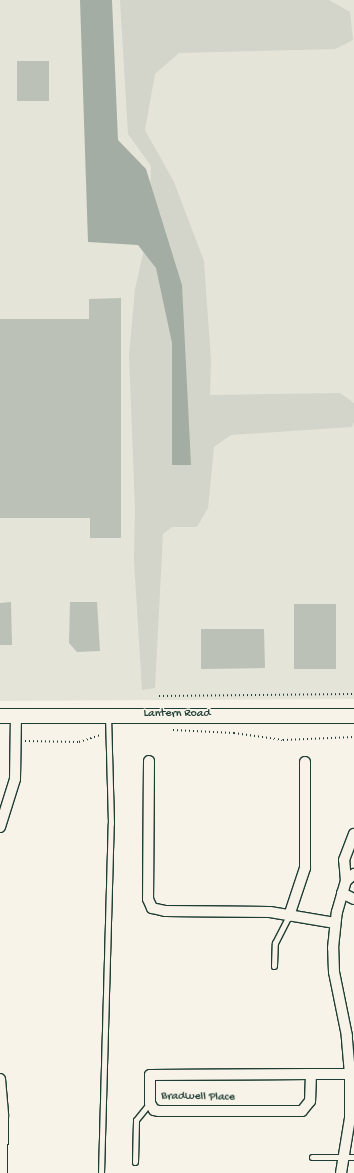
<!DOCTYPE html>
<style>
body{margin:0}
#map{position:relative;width:354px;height:1173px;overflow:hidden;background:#f7f3e8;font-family:"Gochi Hand",sans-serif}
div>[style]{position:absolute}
.built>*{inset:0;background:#e5e4d9}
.green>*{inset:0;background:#d3d5ca}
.water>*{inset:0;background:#a4ada3}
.building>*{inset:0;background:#bbc1b6}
.path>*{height:2px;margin-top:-1px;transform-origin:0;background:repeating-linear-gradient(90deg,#1f3d34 0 1px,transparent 0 4px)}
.roads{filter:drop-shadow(1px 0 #1f3d34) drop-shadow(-1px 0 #1f3d34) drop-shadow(0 1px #1f3d34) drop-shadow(0 -1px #1f3d34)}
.lane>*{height:5px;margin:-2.5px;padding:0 2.5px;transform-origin:2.5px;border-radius:2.5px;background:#f7f3e8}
.street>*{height:10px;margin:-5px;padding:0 5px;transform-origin:5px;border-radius:5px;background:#f7f3e8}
.secondary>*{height:14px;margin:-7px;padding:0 7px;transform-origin:7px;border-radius:7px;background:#f7f3e8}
span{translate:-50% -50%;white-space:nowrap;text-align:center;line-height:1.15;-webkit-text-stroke:3px #f7f3e8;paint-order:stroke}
.street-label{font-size:12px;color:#1f3d34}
</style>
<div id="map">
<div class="built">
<div style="clip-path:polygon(0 0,354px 0,354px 699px,0 701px)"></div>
</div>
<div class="green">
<div style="clip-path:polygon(120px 0,329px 0,350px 12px,353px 40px,335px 49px,179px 53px,155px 74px,145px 130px,174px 182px,204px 261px,211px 361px,210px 395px,340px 393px,354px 403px,354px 422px,352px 427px,231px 435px,214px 447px,208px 508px,197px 527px,172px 527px,163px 534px,155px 688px,142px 690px,134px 560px,135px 508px,129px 355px,135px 289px,149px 227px,151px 166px,128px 134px)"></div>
</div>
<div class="water">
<div style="clip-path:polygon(80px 0,112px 0,118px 140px,146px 169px,182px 285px,191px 465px,172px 465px,172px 343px,156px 268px,138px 245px,88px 242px)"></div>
</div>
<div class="building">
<div style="clip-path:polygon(17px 61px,49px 61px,49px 101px,17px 101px)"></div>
<div style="clip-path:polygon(121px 298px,121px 538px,90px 538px,90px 518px,0 518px,0 319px,89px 319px,89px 299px)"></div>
<div style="clip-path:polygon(11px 602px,12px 645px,0 645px,0 603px)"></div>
<div style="clip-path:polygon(70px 602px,97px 602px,100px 651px,77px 652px,69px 643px)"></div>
<div style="clip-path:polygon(294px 604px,336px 604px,336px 669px,294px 669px)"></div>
<div style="clip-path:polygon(201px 629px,264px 629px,265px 668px,201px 669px)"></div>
</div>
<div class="path">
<div style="left:159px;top:696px;width:195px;rotate:-0.6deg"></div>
<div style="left:173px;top:730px;width:61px;rotate:2.8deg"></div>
<div style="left:234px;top:733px;width:49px;rotate:8.1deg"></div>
<div style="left:283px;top:740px;width:71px;rotate:-2.4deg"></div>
<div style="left:25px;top:741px;width:54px;rotate:1.1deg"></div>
<div style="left:79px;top:742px;width:23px;rotate:-18deg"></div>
</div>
<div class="roads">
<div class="lane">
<div style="left:274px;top:966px;width:23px;rotate:-88deg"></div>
<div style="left:275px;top:943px;width:30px;rotate:-63deg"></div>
<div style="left:312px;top:1157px;width:42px"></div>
<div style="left:135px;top:1162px;width:42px;rotate:-88.6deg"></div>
<div style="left:136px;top:1120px;width:22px;rotate:-51deg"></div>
<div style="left:101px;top:1173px;width:350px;rotate:-88.4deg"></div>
<div style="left:111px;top:823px;width:106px;rotate:-91.6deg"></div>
</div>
<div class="street">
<div style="left:149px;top:761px;width:138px;rotate:90.4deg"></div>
<div style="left:148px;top:899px;width:10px;rotate:66deg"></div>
<div style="left:152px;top:908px;width:13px;rotate:13deg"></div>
<div style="left:165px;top:911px;width:105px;rotate:0.5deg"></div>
<div style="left:270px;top:912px;width:66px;rotate:9.6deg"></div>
<div style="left:0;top:827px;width:50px;rotate:-72.6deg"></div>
<div style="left:15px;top:779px;width:63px;rotate:-89.1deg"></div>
<div style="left:346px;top:881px;width:11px;rotate:-41deg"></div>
<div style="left:342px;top:893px;width:13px;rotate:27deg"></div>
<div style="left:289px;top:916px;width:51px;rotate:-71.6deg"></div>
<div style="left:305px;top:868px;width:106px;rotate:-90deg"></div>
<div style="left:311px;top:1074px;width:27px;rotate:92deg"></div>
<div style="left:310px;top:1101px;width:13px;rotate:129deg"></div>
<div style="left:302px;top:1111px;width:143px;rotate:180deg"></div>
<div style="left:159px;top:1111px;width:5px;rotate:-169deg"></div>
<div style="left:154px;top:1110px;width:8px;rotate:-120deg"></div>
<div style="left:150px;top:1103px;width:28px;rotate:-90deg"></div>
<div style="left:150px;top:1075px;width:161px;rotate:-0.4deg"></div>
<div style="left:311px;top:1074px;width:43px"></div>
<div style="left:0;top:1079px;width:37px;rotate:85deg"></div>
<div style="left:3px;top:1116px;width:57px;rotate:91deg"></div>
<div style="left:341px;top:1173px;width:56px;rotate:-80.7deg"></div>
<div style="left:350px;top:1118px;width:44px;rotate:-90deg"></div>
<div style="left:350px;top:1074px;width:38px;rotate:-95deg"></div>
<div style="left:347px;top:1036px;width:65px;rotate:-101.5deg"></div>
<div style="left:334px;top:972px;width:24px;rotate:-92deg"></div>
<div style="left:333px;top:948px;width:36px;rotate:-84deg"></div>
<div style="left:337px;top:912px;width:32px;rotate:-74deg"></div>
<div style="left:346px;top:881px;width:21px;rotate:-95deg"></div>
<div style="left:344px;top:860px;width:28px;rotate:-69deg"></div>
</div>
<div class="secondary">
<div style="left:0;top:716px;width:354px"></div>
</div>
</div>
<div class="street-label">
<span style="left:177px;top:715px">Lantern Road</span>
<span style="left:198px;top:1098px;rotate:1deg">Bradwell Place</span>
</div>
</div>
